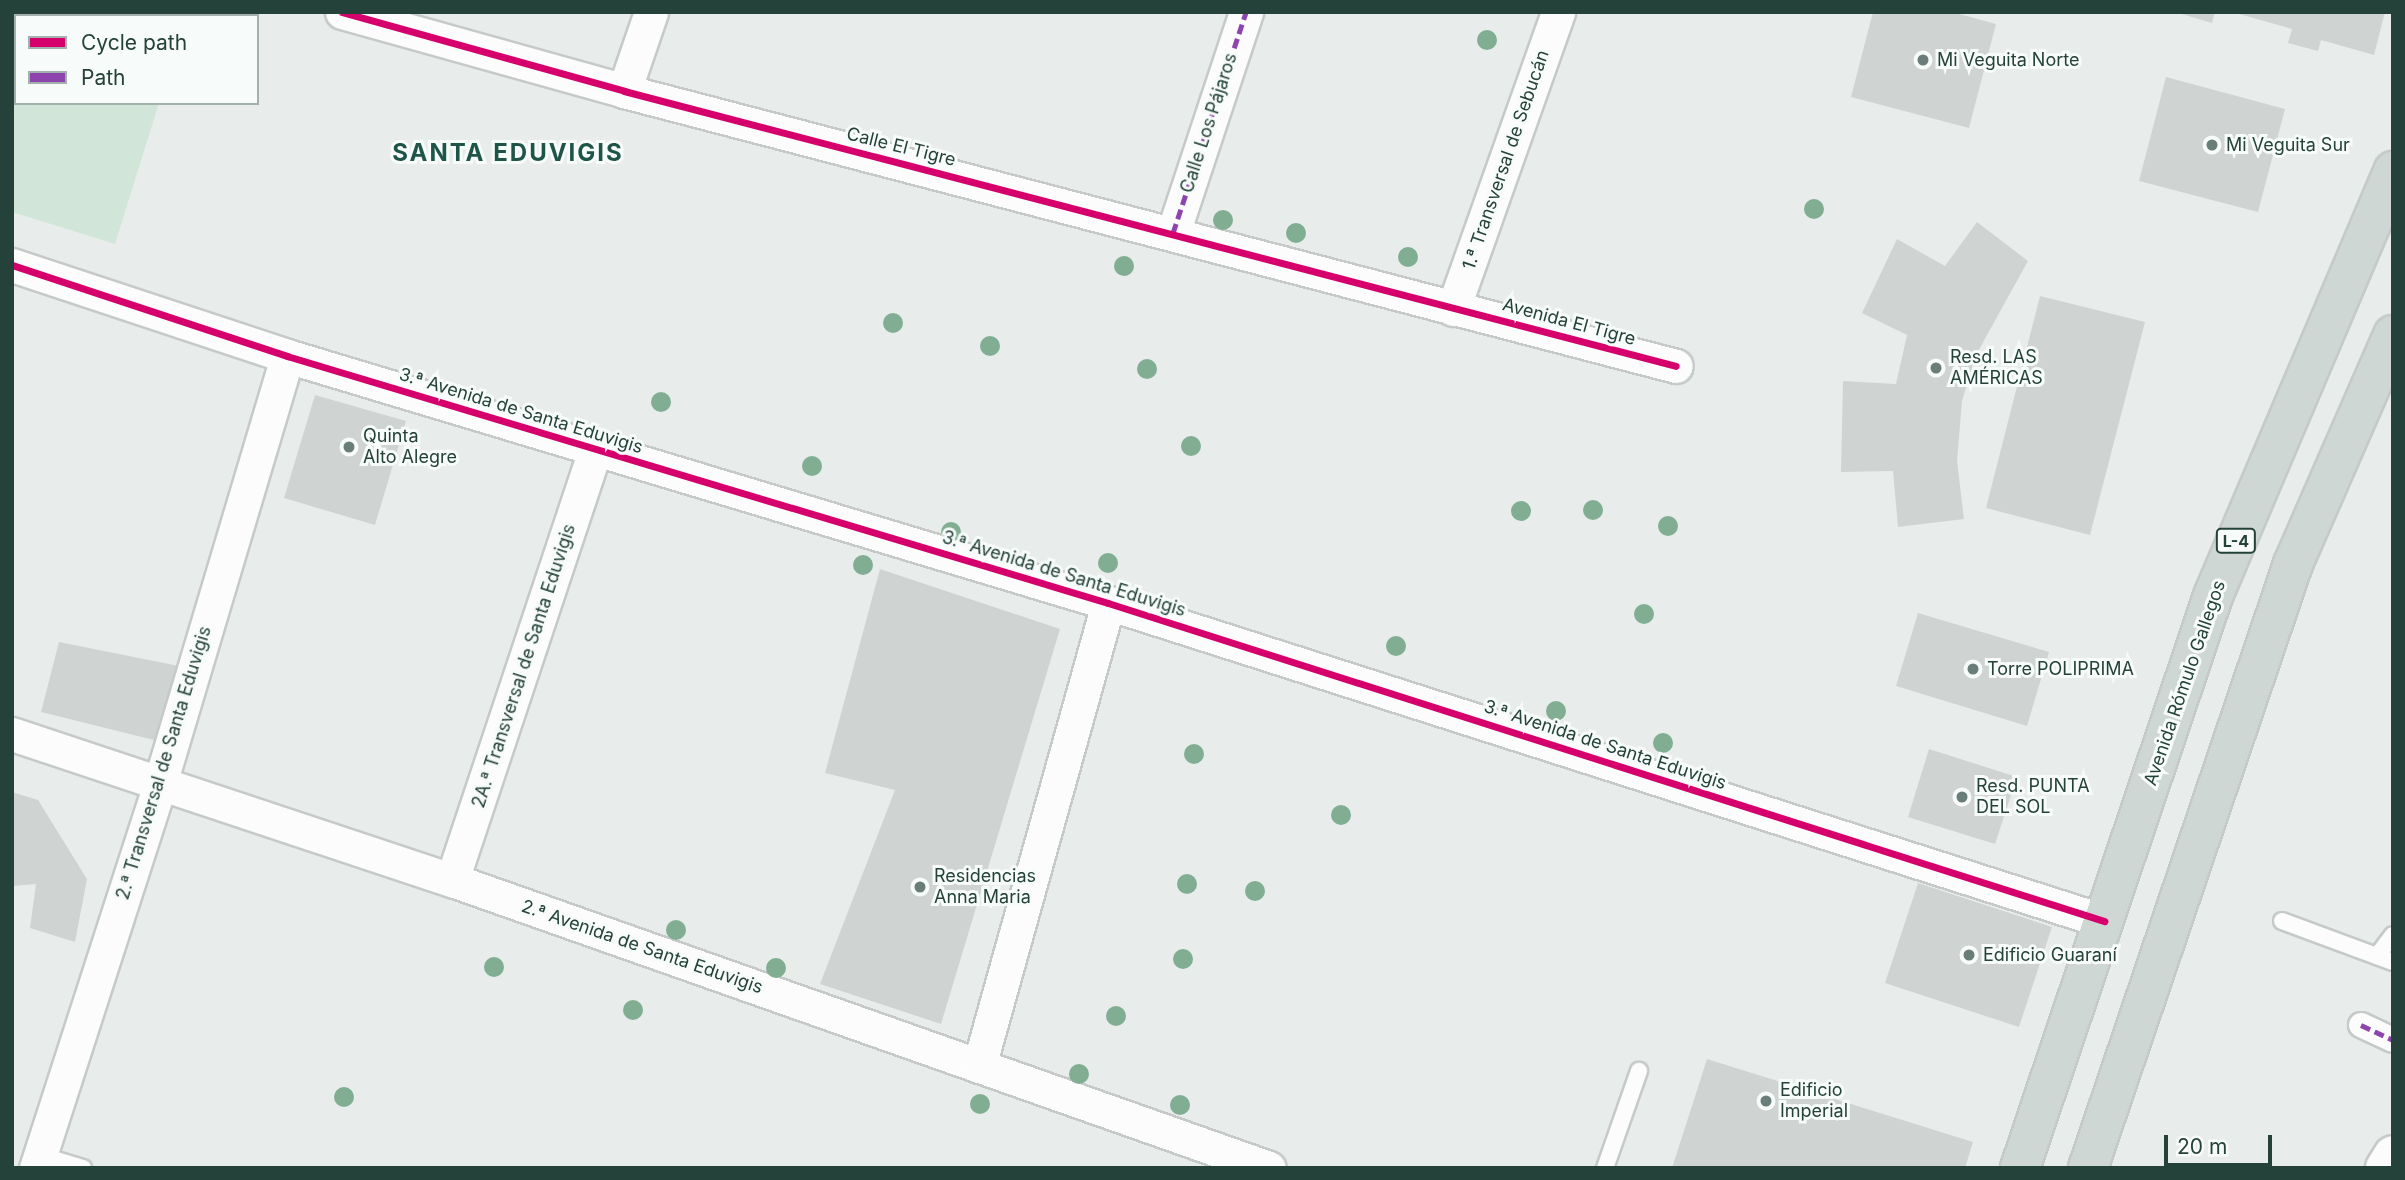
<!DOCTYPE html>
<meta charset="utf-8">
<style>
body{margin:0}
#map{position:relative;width:2405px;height:1180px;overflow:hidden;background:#e8edeb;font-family:Inter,sans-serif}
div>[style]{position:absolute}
.green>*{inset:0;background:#d1e6d8}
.building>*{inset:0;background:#cfd4d2}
.roads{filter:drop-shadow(2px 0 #c5cac8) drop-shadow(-2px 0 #c5cac8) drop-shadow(0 2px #c5cac8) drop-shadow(0 -2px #c5cac8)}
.service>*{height:16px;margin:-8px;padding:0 8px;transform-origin:8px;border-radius:8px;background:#fcfcfc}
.pedestrian>*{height:24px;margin:-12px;padding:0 12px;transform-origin:12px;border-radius:12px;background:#fcfcfc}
.minor>*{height:33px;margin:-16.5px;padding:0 16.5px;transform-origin:16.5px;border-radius:16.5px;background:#fcfcfc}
.secondary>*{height:38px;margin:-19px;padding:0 19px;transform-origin:19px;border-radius:19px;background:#fcfcfc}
.primary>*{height:38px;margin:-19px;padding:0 19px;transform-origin:19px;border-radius:19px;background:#cfd7d5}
.quiet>*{height:5px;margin-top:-2.5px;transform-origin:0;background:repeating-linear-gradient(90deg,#8e44ad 0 10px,transparent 0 15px)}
.cycleway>*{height:7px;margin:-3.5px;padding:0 3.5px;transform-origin:3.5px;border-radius:3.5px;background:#d6006c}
.trees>*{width:20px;height:20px;margin:-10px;border-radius:50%;background:#81ae93}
.dots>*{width:19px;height:19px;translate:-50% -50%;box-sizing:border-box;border:4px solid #f7fbf9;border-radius:50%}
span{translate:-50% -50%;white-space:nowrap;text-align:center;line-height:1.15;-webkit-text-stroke:6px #f7fbf9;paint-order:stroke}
.shield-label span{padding:2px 5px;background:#f7fbf9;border:2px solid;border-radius:5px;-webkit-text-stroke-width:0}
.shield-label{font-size:16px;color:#24423a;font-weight:700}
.poi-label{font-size:18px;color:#24423a}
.left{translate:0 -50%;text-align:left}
.street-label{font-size:18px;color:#24423a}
.district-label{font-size:24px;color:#1f5548;font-weight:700;letter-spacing:2px}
.frame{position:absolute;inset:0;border:14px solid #24423a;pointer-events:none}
.legend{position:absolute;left:14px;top:14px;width:245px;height:91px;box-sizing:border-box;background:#f7fbf9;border:2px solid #a3b1ad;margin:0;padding:9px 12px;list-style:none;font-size:21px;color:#24423a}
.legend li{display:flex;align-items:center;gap:14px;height:35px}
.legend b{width:35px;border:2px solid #a3b1ad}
.scale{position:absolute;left:2164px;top:1135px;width:108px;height:32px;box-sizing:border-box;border:4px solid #24423a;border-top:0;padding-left:9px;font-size:21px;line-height:24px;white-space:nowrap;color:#24423a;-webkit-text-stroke:5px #f7fbf9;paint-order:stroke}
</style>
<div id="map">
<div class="green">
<div style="clip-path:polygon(12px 12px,187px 12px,16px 16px,16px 103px,159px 103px,115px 244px,12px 212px)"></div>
</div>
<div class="building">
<div style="clip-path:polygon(1873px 12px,1952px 12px,1996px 24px,1969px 128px,1851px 97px)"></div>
<div style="clip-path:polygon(2175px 12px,2215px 12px,2212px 23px)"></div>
<div style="clip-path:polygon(2232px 12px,2385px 12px,2374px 55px,2321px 40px,2318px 51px,2288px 43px,2292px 29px)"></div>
<div style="clip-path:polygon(2166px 77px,2285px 109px,2258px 212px,2139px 181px)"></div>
<div style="clip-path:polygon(1977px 222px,2028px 261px,1976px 355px,1962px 401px,1957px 461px,1964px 519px,1898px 527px,1893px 471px,1841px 472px,1843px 381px,1896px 384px,1907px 335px,1862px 313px,1897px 239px,1945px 266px)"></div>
<div style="clip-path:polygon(2040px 296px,2145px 322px,2090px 535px,1986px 508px)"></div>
<div style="clip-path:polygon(315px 395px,406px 421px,375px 525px,284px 498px)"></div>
<div style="clip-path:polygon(880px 569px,1060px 629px,941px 1024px,820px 984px,895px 790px,825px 773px)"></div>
<div style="clip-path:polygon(1918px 613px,2049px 652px,2027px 726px,1896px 686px)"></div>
<div style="clip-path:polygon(59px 642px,184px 667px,158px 741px,41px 712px)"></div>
<div style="clip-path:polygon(1929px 749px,2017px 777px,1995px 844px,1908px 817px)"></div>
<div style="clip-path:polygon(12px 792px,38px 800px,87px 879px,75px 942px,30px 928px,36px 884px,12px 886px)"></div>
<div style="clip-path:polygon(1918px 883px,2052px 927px,2019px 1027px,1885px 983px)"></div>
<div style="clip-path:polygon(1707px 1059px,1973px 1142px,1965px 1168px,1672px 1168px)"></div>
</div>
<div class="roads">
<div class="service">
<div style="left:2282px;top:921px;width:118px;rotate:20.3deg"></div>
<div style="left:2377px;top:956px;width:26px;rotate:-53deg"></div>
<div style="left:40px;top:1155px;width:45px;rotate:16.8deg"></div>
<div style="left:1605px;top:1168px;width:103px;rotate:-70.7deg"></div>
</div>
<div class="pedestrian">
<div style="left:2361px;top:1025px;width:35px;rotate:25deg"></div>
</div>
<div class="minor">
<div style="left:342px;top:12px;width:293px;rotate:15.6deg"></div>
<div style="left:624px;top:91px;width:1087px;rotate:14.65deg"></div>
<div style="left:624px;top:91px;width:83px;rotate:-71.1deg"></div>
<div style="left:1173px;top:233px;width:233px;rotate:-71.7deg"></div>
<div style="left:12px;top:265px;width:290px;rotate:18.3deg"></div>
<div style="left:287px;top:356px;width:857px;rotate:16.74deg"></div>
<div style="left:1108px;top:603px;width:1046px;rotate:17.71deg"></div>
<div style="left:1453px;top:309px;width:315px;rotate:-70.5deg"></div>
<div style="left:12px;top:734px;width:464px;rotate:18.4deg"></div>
<div style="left:452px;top:880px;width:866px;rotate:19.42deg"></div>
<div style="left:452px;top:880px;width:452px;rotate:-71.6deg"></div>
<div style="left:979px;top:1066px;width:481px;rotate:-74.4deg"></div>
<div style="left:36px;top:1168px;width:408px;rotate:-72.1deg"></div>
<div style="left:161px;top:780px;width:442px;rotate:-73.4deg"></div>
</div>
<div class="secondary">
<div style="left:2385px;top:1168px;width:15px;rotate:-58deg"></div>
</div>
<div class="primary">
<div style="left:2020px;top:1168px;width:604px;rotate:-71.35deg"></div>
<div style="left:2213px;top:596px;width:462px;rotate:-67deg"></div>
<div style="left:2088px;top:1168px;width:638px;rotate:-71.25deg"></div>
<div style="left:2293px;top:564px;width:250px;rotate:-66.4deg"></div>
</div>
</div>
<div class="quiet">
<div style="left:1173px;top:233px;width:233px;rotate:-71.7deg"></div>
<div style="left:2361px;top:1025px;width:35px;rotate:25deg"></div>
</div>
<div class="cycleway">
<div style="left:342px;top:12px;width:293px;rotate:15.6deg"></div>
<div style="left:624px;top:91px;width:1087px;rotate:14.65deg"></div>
<div style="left:12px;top:265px;width:290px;rotate:18.3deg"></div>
<div style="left:287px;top:356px;width:857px;rotate:16.74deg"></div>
<div style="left:1108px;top:603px;width:1046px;rotate:17.71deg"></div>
</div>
<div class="trees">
<div style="left:1487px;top:40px"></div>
<div style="left:1814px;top:209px"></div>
<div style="left:1223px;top:220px"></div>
<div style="left:1296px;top:233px"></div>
<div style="left:1408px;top:257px"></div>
<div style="left:1124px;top:266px"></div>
<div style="left:893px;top:323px"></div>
<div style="left:990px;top:346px"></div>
<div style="left:1147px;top:369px"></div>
<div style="left:661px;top:402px"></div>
<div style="left:1191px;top:446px"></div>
<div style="left:812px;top:466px"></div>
<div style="left:1593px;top:510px"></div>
<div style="left:1521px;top:511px"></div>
<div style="left:1668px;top:526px"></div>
<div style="left:951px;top:532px"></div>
<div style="left:1108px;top:563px"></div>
<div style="left:863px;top:565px"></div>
<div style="left:1644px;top:614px"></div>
<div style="left:1396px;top:646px"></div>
<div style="left:1556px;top:711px"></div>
<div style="left:1663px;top:743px"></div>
<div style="left:1194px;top:754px"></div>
<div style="left:1341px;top:815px"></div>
<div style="left:1187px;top:884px"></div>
<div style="left:1255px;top:891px"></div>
<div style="left:676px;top:930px"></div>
<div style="left:1183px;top:959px"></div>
<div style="left:494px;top:967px"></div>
<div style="left:776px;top:968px"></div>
<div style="left:633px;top:1010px"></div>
<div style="left:1116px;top:1016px"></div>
<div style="left:1079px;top:1074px"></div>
<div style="left:344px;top:1097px"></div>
<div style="left:980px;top:1104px"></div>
<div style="left:1180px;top:1105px"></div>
</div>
<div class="dots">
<div style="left:1923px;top:60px;background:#697e78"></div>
<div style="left:2212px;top:145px;background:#697e78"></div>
<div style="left:1936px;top:368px;background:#697e78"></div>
<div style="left:349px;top:447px;background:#697e78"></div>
<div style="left:1973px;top:669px;background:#697e78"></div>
<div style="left:1962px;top:797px;background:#697e78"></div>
<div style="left:920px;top:887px;background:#697e78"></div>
<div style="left:1969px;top:955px;background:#697e78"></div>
<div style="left:1766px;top:1101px;background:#697e78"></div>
</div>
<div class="shield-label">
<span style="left:2236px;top:541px">L-4</span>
</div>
<div class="poi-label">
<span class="left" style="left:1937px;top:60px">Mi Veguita Norte</span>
<span class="left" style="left:2226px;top:145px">Mi Veguita Sur</span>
<span class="left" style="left:1950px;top:368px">Resd. LAS<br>AMÉRICAS</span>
<span class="left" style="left:363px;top:447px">Quinta<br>Alto Alegre</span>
<span class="left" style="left:1987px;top:669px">Torre POLIPRIMA</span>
<span class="left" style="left:1976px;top:797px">Resd. PUNTA<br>DEL SOL</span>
<span class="left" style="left:934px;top:887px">Residencias<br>Anna Maria</span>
<span class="left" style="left:1983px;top:955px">Edificio Guaraní</span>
<span class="left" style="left:1780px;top:1101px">Edificio<br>Imperial</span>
</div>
<div class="street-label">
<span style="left:1209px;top:123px;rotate:-72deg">Calle Los Pájaros</span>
<span style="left:901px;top:147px;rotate:14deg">Calle El Tigre</span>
<span style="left:1506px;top:160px;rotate:-71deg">1.ª Transversal de Sebucán</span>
<span style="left:1569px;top:322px;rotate:15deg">Avenida El Tigre</span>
<span style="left:521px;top:411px;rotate:17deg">3.ª Avenida de Santa Eduvigis</span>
<span style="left:1064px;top:574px;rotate:17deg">3.ª Avenida de Santa Eduvigis</span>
<span style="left:524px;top:666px;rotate:-72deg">2A.ª Transversal de Santa Eduvigis</span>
<span style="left:2185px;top:683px;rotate:-71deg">Avenida Rómulo Gallegos</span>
<span style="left:1605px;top:745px;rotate:18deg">3.ª Avenida de Santa Eduvigis</span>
<span style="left:164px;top:763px;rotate:-73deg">2.ª Transversal de Santa Eduvigis</span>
<span style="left:642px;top:947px;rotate:19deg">2.ª Avenida de Santa Eduvigis</span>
</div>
<div class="district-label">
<span style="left:508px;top:153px">SANTA EDUVIGIS</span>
</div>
<div class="frame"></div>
<ul class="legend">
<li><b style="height:9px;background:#d6006c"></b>Cycle path</li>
<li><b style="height:9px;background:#8e44ad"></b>Path</li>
</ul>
<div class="scale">20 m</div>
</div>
